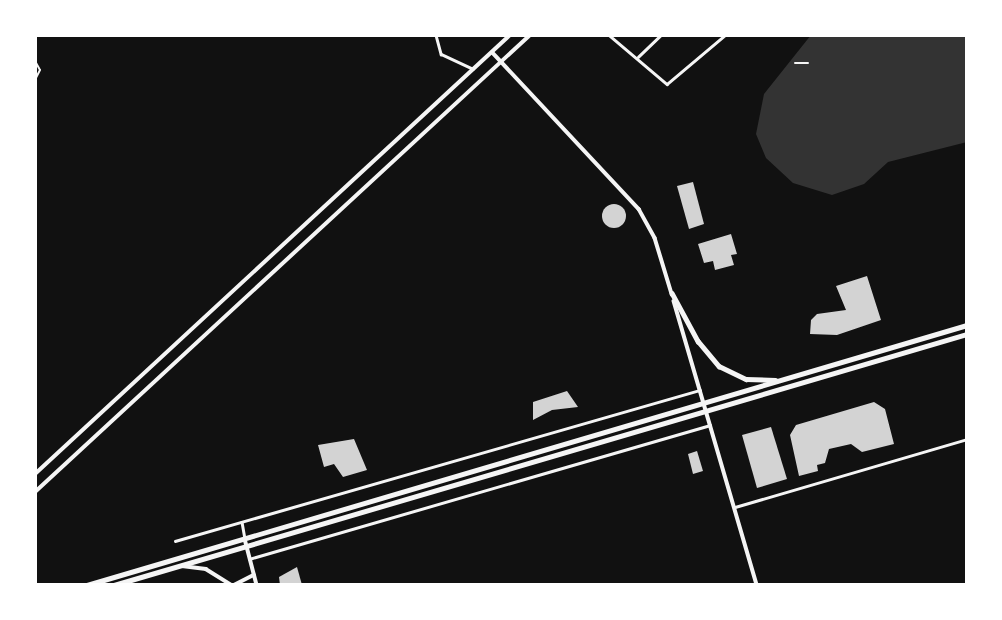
<!DOCTYPE html>
<style>
body{margin:0}
#map{position:relative;width:1002px;height:620px;overflow:hidden;background:#111;font-family:Montserrat,sans-serif}
div>[style]{position:absolute}
.water>*{inset:0;background:#333}
.building>*{inset:0;background:#d3d3d3}
.round{border-radius:50%}
.path>*{height:2px;margin:-1px;padding:0 1px;transform-origin:1px;border-radius:1px;background:#f5f5f5}
.minor>*{height:2.5px;margin:-1.25px;padding:0 1.25px;transform-origin:1.25px;border-radius:1.25px;background:#f5f5f5}
.tertiary>*{height:3.5px;margin:-1.75px;padding:0 1.75px;transform-origin:1.75px;border-radius:1.75px;background:#f5f5f5}
.secondary>*{height:3.5px;margin:-1.75px;padding:0 1.75px;transform-origin:1.75px;border-radius:1.75px;background:#f5f5f5}
.primary>*{height:4.5px;margin:-2.25px;padding:0 2.25px;transform-origin:2.25px;border-radius:2.25px;background:#f5f5f5}
span{translate:-50% -50%;white-space:nowrap;text-align:center;line-height:1.15;-webkit-text-stroke:5px #fff;paint-order:stroke}
.frame{position:absolute;inset:0;border:37px solid #fff;pointer-events:none}
</style>
<div id="map">
<div class="water">
<div style="clip-path:polygon(811px 35px,967px 35px,967px 142px,888px 162px,864px 184px,832px 195px,793px 183px,766px 158px,756px 134px,764px 94px)"></div>
</div>
<div class="building">
<div style="clip-path:polygon(693px 182px,704px 224px,689px 229px,677px 186px)"></div>
<div class="round" style="left:602px;top:204px;width:24px;height:24px"></div>
<div style="clip-path:polygon(731px 234px,737px 254px,731px 255px,734px 265px,715px 270px,713px 261px,704px 263px,698px 244px)"></div>
<div style="clip-path:polygon(867px 276px,881px 320px,837px 335px,810px 334px,811px 320px,817px 314px,846px 310px,836px 286px)"></div>
<div style="clip-path:polygon(567px 391px,578px 407px,552px 410px,533px 420px,533px 402px)"></div>
<div style="clip-path:polygon(874px 402px,885px 409px,894px 444px,862px 452px,851px 444px,829px 449px,825px 463px,817px 465px,818px 471px,799px 476px,790px 435px,796px 425px)"></div>
<div style="clip-path:polygon(771px 427px,787px 479px,757px 488px,742px 435px)"></div>
<div style="clip-path:polygon(354px 439px,367px 470px,343px 477px,334px 464px,324px 467px,318px 445px)"></div>
<div style="clip-path:polygon(697px 451px,703px 471px,693px 474px,688px 454px)"></div>
<div style="clip-path:polygon(297px 567px,302px 585px,280px 585px,279px 577px)"></div>
</div>
<div class="path">
<div style="left:35px;top:61px;width:10px;rotate:61deg"></div>
<div style="left:40px;top:70px;width:11px;rotate:117deg"></div>
<div style="left:795px;top:63px;width:13px"></div>
</div>
<div class="minor">
<div style="left:436px;top:35px;width:20px;rotate:75deg"></div>
<div style="left:441px;top:54px;width:35px;rotate:25deg"></div>
<div style="left:609px;top:35px;width:76px;rotate:40.2deg"></div>
<div style="left:667px;top:84px;width:76px;rotate:-40.2deg"></div>
<div style="left:638px;top:57px;width:32px;rotate:-44deg"></div>
<div style="left:735px;top:507px;width:242px;rotate:-16.3deg"></div>
<div style="left:242px;top:522px;width:17px;rotate:80deg"></div>
<div style="left:175px;top:541px;width:546px;rotate:-16.05deg"></div>
<div style="left:249px;top:559px;width:480px;rotate:-16.2deg"></div>
</div>
<div class="tertiary">
<div style="left:234px;top:585px;width:22px;rotate:-27deg"></div>
</div>
<div class="secondary">
<div style="left:493px;top:53px;width:214px;rotate:46.9deg"></div>
<div style="left:639px;top:209px;width:33px;rotate:61deg"></div>
<div style="left:655px;top:238px;width:59px;rotate:73.1deg"></div>
<div style="left:674px;top:301px;width:296px;rotate:73.7deg"></div>
<div style="left:35px;top:474px;width:647px;rotate:-42.74deg"></div>
<div style="left:35px;top:492px;width:674px;rotate:-42.71deg"></div>
<div style="left:245px;top:539px;width:48px;rotate:75.4deg"></div>
<div style="left:182px;top:566px;width:24px;rotate:7deg"></div>
<div style="left:206px;top:569px;width:31px;rotate:32deg"></div>
</div>
<div class="primary">
<div style="left:672px;top:293px;width:55px;rotate:61.6deg"></div>
<div style="left:698px;top:341px;width:33px;rotate:50deg"></div>
<div style="left:719px;top:366px;width:30px;rotate:26deg"></div>
<div style="left:746px;top:379px;width:29px;rotate:2deg"></div>
<div style="left:87px;top:585px;width:918px;rotate:-16.46deg"></div>
<div style="left:114px;top:585px;width:889px;rotate:-16.4deg"></div>
</div>
<div class="frame"></div>
</div>
